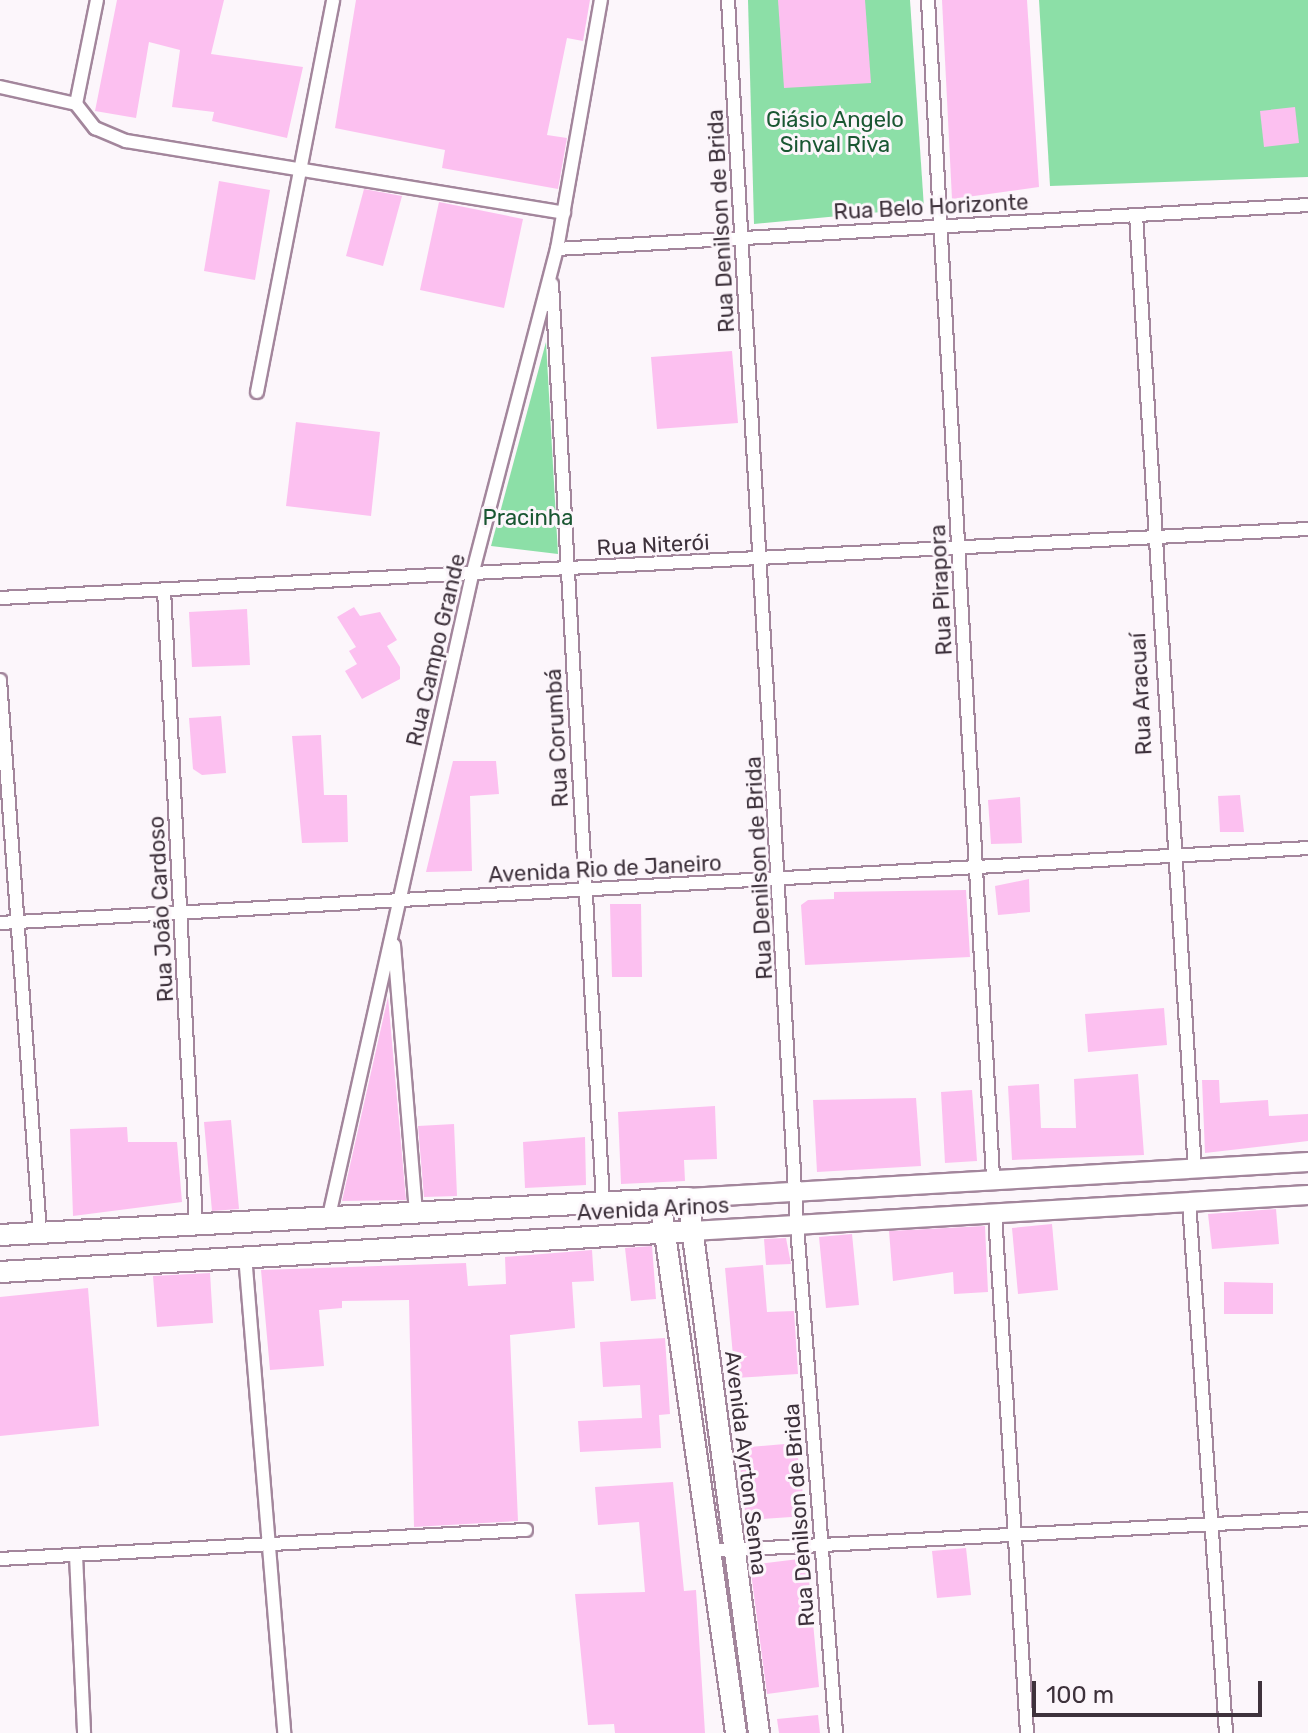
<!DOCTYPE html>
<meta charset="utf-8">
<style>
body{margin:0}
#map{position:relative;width:1308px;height:1733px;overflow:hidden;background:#fcf6fb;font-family:Rubik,sans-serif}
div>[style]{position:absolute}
.green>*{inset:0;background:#8cdfa7}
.building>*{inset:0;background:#fcc0f0}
.roads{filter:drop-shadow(2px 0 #a3869c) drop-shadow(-2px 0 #a3869c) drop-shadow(0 2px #a3869c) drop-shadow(0 -2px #a3869c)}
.street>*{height:12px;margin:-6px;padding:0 6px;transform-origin:6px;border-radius:6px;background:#fff}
.secondary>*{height:18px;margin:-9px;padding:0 9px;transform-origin:9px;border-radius:9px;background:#fff}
.primary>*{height:20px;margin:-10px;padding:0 10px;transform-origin:10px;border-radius:10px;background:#fff}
span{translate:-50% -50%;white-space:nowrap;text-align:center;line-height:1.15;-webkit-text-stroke:6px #fcf6fb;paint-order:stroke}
.park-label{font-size:22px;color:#195732}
.street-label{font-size:22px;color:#3e323c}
.scale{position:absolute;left:1032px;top:1681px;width:230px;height:36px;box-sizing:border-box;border:4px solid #3e323c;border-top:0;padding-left:10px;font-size:24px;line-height:28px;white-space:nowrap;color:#3e323c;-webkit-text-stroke:6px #fcf6fb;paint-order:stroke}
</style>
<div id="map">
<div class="green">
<div style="clip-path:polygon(748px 0,910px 0,924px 208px,754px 224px)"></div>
<div style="clip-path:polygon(1039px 0,1308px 0,1308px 177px,1050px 186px)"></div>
<div style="clip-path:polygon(546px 342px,558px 554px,491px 546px)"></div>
</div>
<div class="building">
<div style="clip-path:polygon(117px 0,224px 0,211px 54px,303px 67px,287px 138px,212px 121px,214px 112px,172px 107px,180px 50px,149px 42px,136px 118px,95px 111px)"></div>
<div style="clip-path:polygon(356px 0,590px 0,583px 41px,567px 38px,547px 135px,567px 138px,558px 189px,442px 168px,445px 150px,335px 128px)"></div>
<div style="clip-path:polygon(778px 0,865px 0,871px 83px,784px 88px)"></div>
<div style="clip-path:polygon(942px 0,1027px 0,1039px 187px,952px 199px)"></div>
<div style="clip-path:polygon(1295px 107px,1299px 143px,1264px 147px,1260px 111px)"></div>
<div style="clip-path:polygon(219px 181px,270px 190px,255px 280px,204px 271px)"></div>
<div style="clip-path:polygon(364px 189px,402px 196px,383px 266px,346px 256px)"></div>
<div style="clip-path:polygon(439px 202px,523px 219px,504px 308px,420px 290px)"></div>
<div style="clip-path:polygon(732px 351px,738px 423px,657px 429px,651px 357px)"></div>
<div style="clip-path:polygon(296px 422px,380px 432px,371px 516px,286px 506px)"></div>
<div style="clip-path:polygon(354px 607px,360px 616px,380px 612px,397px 640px,387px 646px,400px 667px,400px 679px,362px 699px,345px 671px,357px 664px,349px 651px,356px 647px,337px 617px)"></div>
<div style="clip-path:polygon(247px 609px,250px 665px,192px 667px,189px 612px)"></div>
<div style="clip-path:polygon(221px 716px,226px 773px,202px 775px,193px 769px,189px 718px)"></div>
<div style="clip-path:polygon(321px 735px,324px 795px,347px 795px,348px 842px,302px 843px,292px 736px)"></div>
<div style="clip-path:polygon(453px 761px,496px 761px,499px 794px,470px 796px,472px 871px,426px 872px)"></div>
<div style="clip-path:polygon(1240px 795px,1244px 832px,1220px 832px,1218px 796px)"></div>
<div style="clip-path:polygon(1020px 797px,1022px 843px,991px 844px,988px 800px)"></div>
<div style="clip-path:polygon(1029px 879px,1030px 912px,998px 915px,995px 886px)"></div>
<div style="clip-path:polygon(966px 890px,970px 957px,805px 965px,801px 905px,808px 900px,834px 899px,834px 892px)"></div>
<div style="clip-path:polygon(610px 904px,641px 904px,642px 977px,612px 977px)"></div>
<div style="clip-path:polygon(388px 997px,406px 1200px,342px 1201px)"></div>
<div style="clip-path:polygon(1164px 1008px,1167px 1045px,1088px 1052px,1085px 1014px)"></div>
<div style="clip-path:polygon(1138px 1074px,1144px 1155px,1012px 1160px,1008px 1086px,1039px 1084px,1041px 1128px,1076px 1128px,1074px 1079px)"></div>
<div style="clip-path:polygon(1202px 1080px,1219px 1080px,1220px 1103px,1268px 1100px,1269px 1116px,1308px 1114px,1308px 1141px,1205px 1153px)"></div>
<div style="clip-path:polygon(972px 1090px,977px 1161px,945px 1163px,941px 1092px)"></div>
<div style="clip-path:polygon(916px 1098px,921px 1166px,817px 1172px,813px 1100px)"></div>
<div style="clip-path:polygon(715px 1106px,717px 1159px,684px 1160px,685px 1181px,621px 1184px,618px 1112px)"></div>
<div style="clip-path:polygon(231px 1120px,239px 1209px,212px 1211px,204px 1122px)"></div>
<div style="clip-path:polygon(454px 1124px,457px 1196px,424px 1197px,418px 1126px)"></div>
<div style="clip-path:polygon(127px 1127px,128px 1142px,177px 1142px,182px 1202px,73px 1216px,70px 1129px)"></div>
<div style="clip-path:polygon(585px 1137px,586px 1185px,525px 1188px,523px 1142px)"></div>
<div style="clip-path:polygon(1276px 1209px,1279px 1244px,1212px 1249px,1208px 1214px)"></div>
<div style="clip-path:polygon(1052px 1224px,1058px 1290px,1018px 1294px,1012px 1228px)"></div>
<div style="clip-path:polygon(985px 1226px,988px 1292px,954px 1294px,953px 1272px,893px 1281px,889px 1231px)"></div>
<div style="clip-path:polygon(852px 1234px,859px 1305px,826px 1308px,819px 1237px)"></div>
<div style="clip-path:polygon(786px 1238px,791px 1264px,766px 1265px,764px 1239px)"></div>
<div style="clip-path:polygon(652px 1246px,656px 1299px,631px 1301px,625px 1248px)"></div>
<div style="clip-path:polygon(592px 1250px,594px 1281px,572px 1282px,575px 1328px,510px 1335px,518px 1521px,414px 1527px,409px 1300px,342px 1301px,342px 1308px,319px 1310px,324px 1366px,270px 1370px,261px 1270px,466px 1263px,468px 1286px,506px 1284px,505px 1257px)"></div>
<div style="clip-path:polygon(763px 1265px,767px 1312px,794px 1311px,798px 1374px,735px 1378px,725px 1268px)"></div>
<div style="clip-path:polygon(210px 1273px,213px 1323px,157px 1327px,153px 1276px)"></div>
<div style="clip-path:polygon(1224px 1282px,1273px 1283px,1273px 1314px,1224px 1314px)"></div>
<div style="clip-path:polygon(88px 1288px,99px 1426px,0 1436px,0 1297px)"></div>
<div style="clip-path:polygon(665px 1338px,670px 1414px,659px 1415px,661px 1448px,580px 1452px,578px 1421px,642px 1418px,640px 1385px,603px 1387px,600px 1342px)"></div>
<div style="clip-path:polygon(796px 1443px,806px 1516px,746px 1520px,738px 1448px)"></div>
<div style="clip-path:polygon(673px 1482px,684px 1591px,696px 1590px,705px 1733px,615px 1733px,614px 1724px,588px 1725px,575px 1594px,645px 1592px,639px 1522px,598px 1525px,595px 1487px)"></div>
<div style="clip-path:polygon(966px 1548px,971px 1595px,937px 1598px,932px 1551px)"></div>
<div style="clip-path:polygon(807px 1558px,819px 1687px,767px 1694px,750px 1565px)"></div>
<div style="clip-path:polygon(818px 1715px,820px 1733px,779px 1733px,777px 1719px)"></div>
</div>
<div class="roads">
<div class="street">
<div style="left:728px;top:0;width:1228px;rotate:86.78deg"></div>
<div style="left:797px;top:1226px;width:508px;rotate:85.6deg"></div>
<div style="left:928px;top:0;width:1181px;rotate:86.84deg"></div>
<div style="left:0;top:87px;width:78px;rotate:12.6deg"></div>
<div style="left:76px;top:104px;width:31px;rotate:52deg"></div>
<div style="left:95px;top:128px;width:34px;rotate:23deg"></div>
<div style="left:126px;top:141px;width:444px;rotate:9.3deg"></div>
<div style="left:76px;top:104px;width:106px;rotate:-78.6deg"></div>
<div style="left:1136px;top:215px;width:958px;rotate:86.47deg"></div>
<div style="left:557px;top:249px;width:752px;rotate:-3.35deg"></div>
<div style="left:552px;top:284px;width:918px;rotate:86.82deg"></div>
<div style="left:257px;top:392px;width:399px;rotate:-79deg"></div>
<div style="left:164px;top:590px;width:638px;rotate:87.12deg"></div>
<div style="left:0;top:598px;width:1310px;rotate:-3.02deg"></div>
<div style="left:0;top:680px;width:554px;rotate:85.86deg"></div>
<div style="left:0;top:923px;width:1310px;rotate:-3.28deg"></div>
<div style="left:394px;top:945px;width:269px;rotate:85.3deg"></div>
<div style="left:1189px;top:1202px;width:532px;rotate:86.01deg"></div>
<div style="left:995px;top:1214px;width:520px;rotate:86.47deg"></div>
<div style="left:329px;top:1216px;width:657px;rotate:-77.42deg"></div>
<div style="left:472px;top:575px;width:337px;rotate:-75.4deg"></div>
<div style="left:557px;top:249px;width:253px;rotate:-80deg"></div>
<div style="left:245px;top:1255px;width:480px;rotate:85.3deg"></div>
<div style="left:710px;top:1551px;width:599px;rotate:-3.06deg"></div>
<div style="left:76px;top:1555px;width:178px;rotate:87.4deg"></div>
<div style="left:0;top:1559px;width:527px;rotate:-3.16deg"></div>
</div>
<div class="secondary">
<div style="left:688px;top:1198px;width:621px;rotate:-3.32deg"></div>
<div style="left:692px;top:1231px;width:617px;rotate:-3.34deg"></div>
</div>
<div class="primary">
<div style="left:660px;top:1199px;width:539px;rotate:81.9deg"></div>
<div style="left:0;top:1235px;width:689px;rotate:-3.08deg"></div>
<div style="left:688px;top:1198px;width:540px;rotate:82.44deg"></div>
<div style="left:0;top:1272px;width:693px;rotate:-3.39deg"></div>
</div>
</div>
<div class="park-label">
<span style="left:835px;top:132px">Giásio Angelo<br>Sinval Riva</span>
<span style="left:528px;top:518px">Pracinha</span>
</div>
<div class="street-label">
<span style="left:931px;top:207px;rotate:-3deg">Rua Belo Horizonte</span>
<span style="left:721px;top:221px;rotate:-93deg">Rua Denilson de Brida</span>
<span style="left:653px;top:545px;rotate:-3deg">Rua Niterói</span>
<span style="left:941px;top:590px;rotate:-93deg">Rua Pirapora</span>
<span style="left:436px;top:650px;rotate:-77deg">Rua Campo Grande</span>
<span style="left:1141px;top:694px;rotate:-93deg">Rua Aracuaí</span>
<span style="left:557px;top:738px;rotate:-93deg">Rua Corumbá</span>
<span style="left:759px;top:868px;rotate:-93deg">Rua Denilson de Brida</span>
<span style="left:605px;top:869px;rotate:-3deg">Avenida Rio de Janeiro</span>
<span style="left:161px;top:909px;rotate:-93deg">Rua João Cardoso</span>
<span style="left:653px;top:1209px;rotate:-3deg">Avenida Arinos</span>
<span style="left:746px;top:1463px;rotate:83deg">Avenida Ayrton Senna</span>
<span style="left:799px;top:1515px;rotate:-94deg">Rua Denilson de Brida</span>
</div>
<div class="scale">100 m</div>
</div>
